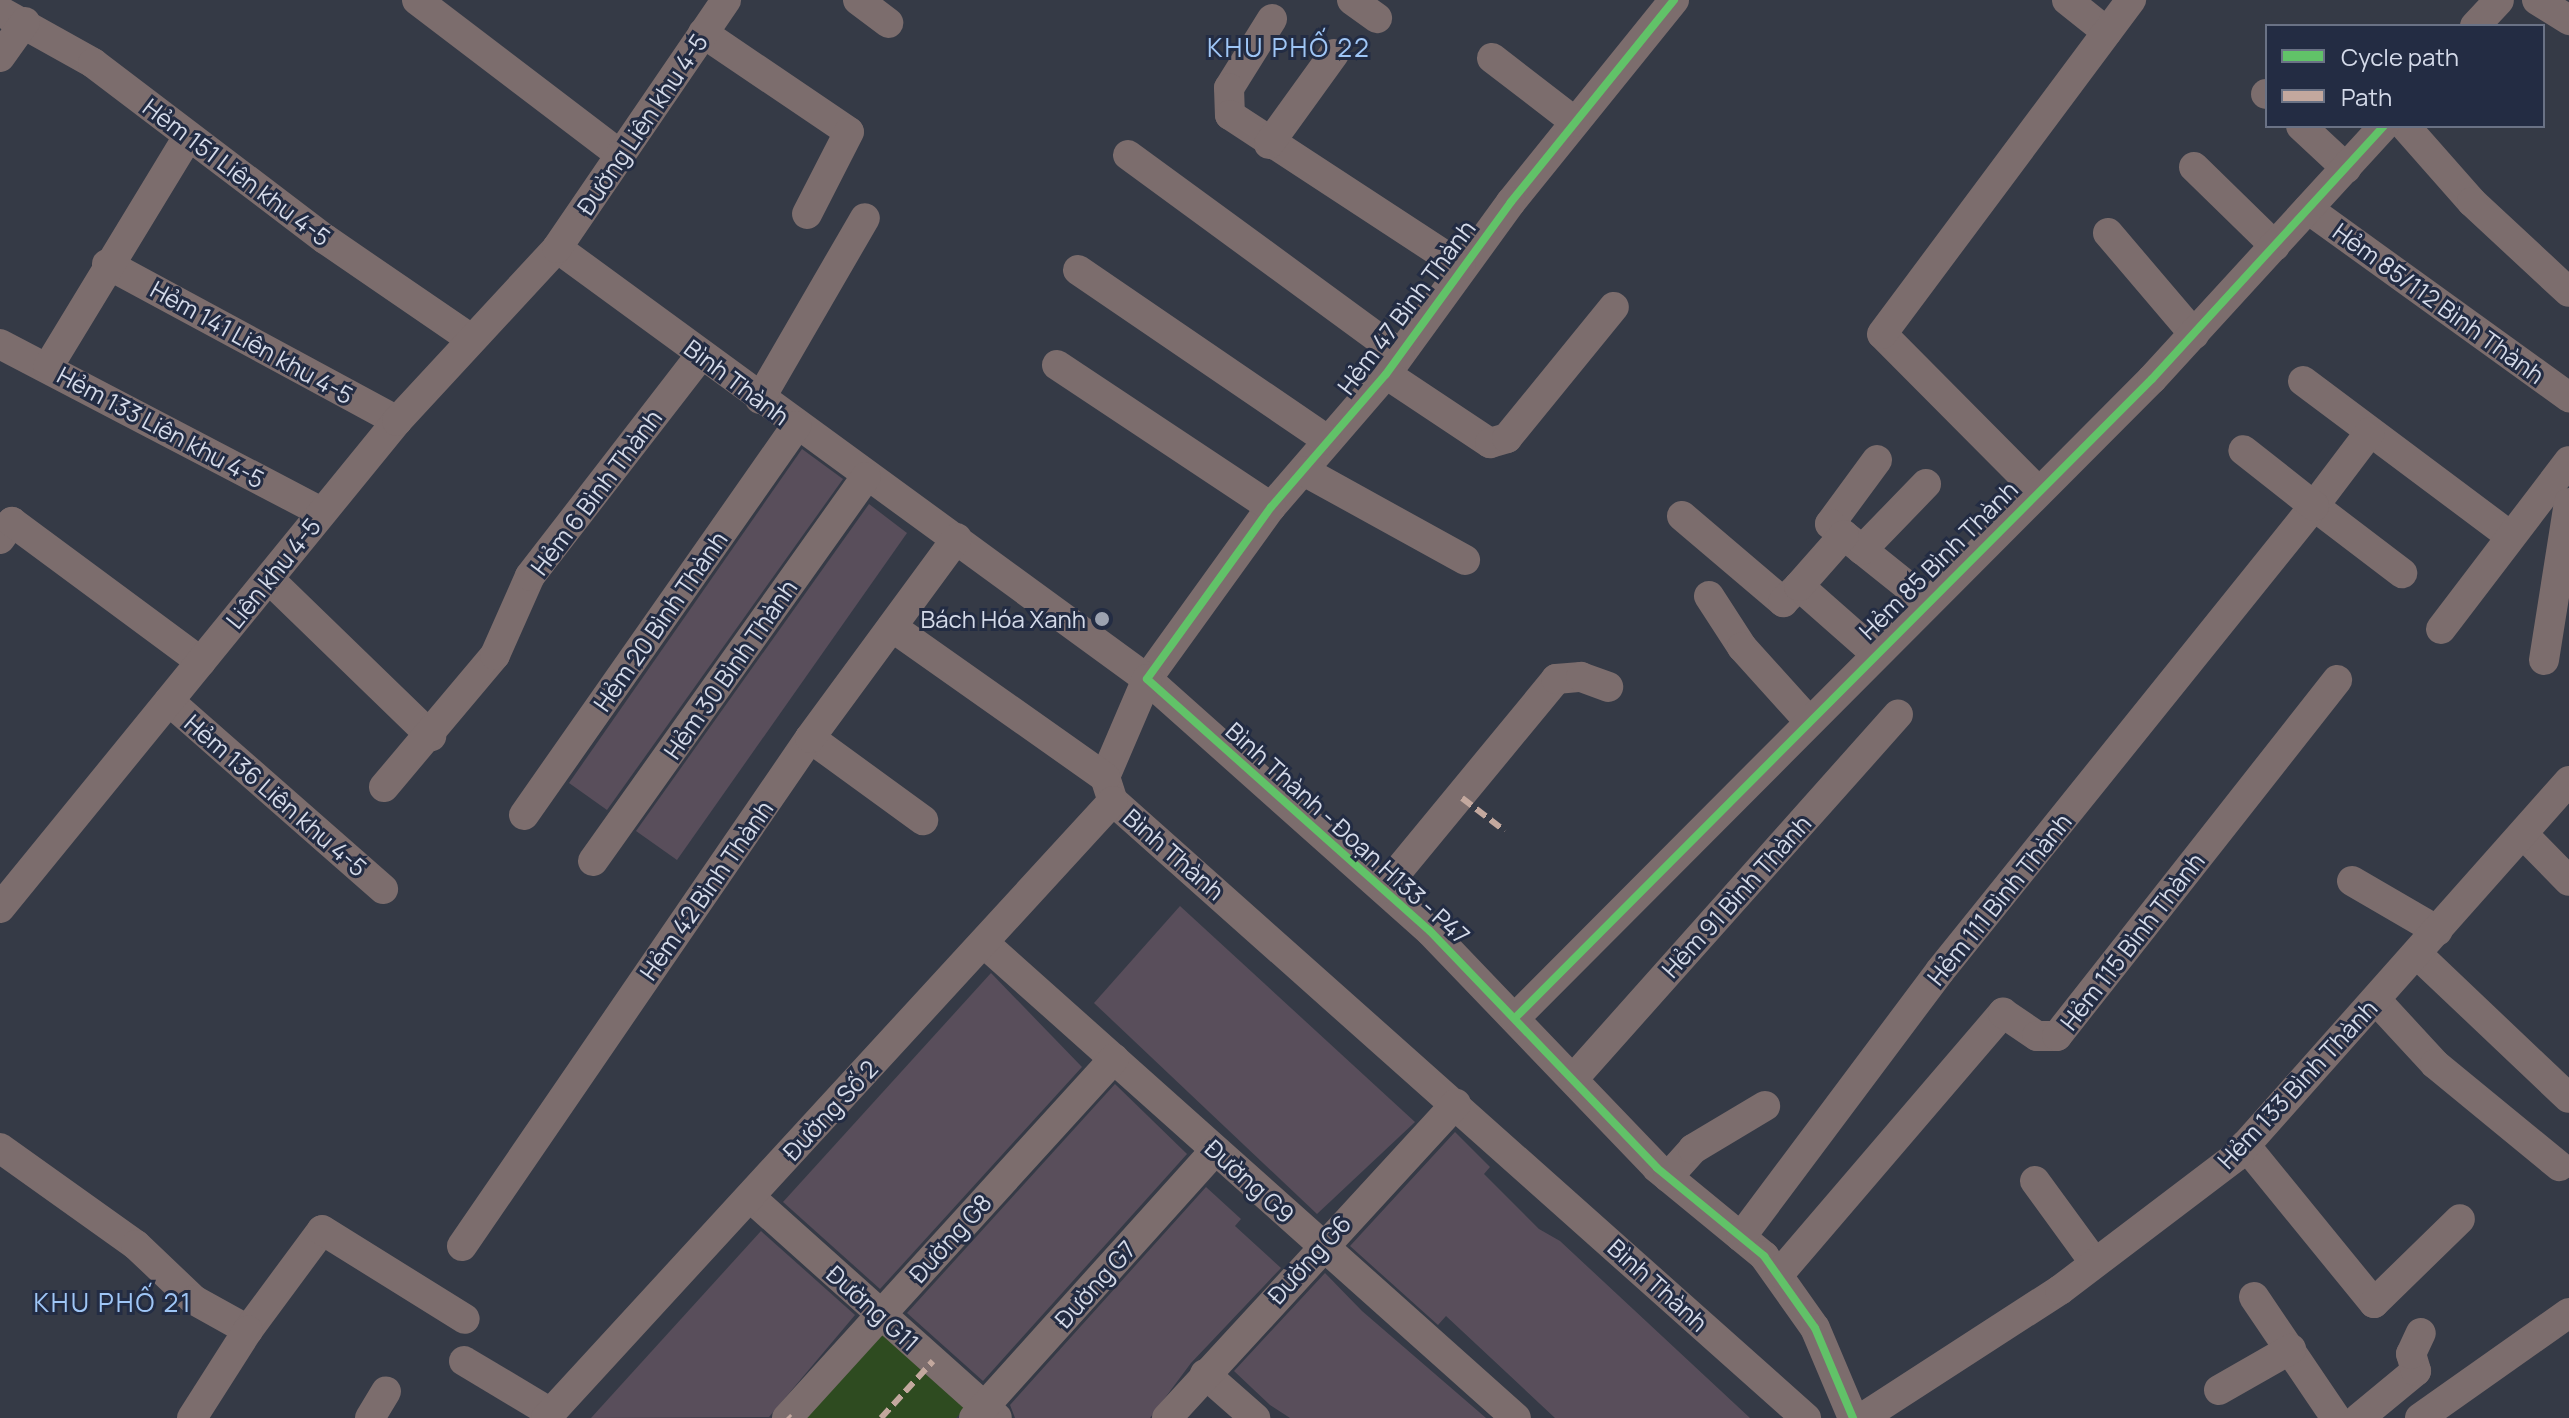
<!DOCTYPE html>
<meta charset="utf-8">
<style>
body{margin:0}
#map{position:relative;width:2569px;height:1418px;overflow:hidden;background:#353a46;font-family:Manrope,sans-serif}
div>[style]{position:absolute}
.green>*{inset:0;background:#2e4b20}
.building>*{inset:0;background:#594e5b}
.minor>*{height:30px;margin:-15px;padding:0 15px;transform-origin:15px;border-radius:15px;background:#7c6d6d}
.quiet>*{height:6px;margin-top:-3px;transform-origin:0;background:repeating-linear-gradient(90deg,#c3a89e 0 12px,transparent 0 18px)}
.cycleway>*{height:8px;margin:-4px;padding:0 4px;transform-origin:4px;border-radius:4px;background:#61c268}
.dots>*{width:22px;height:22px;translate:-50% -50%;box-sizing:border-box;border:4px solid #232c43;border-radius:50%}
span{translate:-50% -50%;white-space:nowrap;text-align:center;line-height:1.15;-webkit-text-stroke:6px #232c43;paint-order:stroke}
.street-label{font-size:24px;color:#d4dae9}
.poi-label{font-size:24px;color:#d4dae9}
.right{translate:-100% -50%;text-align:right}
.neighbourhood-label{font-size:26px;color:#9fc6f6;letter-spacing:2px}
.legend{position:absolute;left:2265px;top:24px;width:280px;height:104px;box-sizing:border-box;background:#232c43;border:2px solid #6a7285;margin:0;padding:10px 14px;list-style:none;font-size:24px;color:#d4dae9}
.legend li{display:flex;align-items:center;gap:16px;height:40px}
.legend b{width:40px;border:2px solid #6a7285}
</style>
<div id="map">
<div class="green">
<div style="clip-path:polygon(882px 1333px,967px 1407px,956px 1418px,806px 1418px)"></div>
</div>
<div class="building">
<div style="clip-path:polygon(802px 449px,843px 479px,607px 810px,569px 783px)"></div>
<div style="clip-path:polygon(869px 504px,907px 533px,677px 860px,636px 831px)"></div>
<div style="clip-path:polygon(1180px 906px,1415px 1122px,1317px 1214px,1094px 1003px)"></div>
<div style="clip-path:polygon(991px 973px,1082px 1067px,880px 1289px,783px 1202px)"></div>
<div style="clip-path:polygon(1115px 1084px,1187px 1154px,983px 1381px,907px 1313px)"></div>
<div style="clip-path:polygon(1455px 1132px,1490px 1167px,1484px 1174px,1539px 1229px,1560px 1241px,1750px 1418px,1555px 1418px,1446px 1316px,1438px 1325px,1350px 1246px)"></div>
<div style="clip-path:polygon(1206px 1187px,1241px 1219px,1235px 1226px,1281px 1268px,1191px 1363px,1150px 1418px,1015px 1418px,1010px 1405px)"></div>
<div style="clip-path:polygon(761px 1231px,855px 1315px,769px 1417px,591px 1418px)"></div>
<div style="clip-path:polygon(1325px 1273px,1362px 1311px,1486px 1418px,1290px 1418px,1270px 1405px,1234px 1371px)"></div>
</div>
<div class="minor">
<div style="left:417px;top:0;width:254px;rotate:37.3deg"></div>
<div style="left:858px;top:0;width:38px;rotate:37deg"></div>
<div style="left:1352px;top:0;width:31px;rotate:36deg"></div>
<div style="left:1674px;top:0;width:260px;rotate:128.9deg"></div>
<div style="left:1511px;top:202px;width:213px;rotate:126deg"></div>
<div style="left:1386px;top:374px;width:176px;rotate:130.8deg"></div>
<div style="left:1271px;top:507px;width:212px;rotate:125.8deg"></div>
<div style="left:1147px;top:679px;width:379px;rotate:41.7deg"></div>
<div style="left:1430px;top:931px;width:328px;rotate:46.2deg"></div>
<div style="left:1657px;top:1168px;width:139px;rotate:39.4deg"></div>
<div style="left:1764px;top:1256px;width:88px;rotate:54.7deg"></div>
<div style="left:1815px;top:1328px;width:98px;rotate:67.1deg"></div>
<div style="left:2067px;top:0;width:51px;rotate:38.7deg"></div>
<div style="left:2537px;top:0;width:38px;rotate:32deg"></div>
<div style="left:0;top:11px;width:107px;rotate:29.2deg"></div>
<div style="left:93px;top:63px;width:291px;rotate:37.2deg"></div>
<div style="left:325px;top:239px;width:177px;rotate:34.4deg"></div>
<div style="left:1272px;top:19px;width:81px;rotate:121.9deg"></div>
<div style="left:1229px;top:88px;width:27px;rotate:88deg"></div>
<div style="left:1230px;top:115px;width:276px;rotate:33.2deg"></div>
<div style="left:2475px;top:26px;width:35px;rotate:-47deg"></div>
<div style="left:703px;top:33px;width:176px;rotate:34.1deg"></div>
<div style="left:849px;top:132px;width:92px;rotate:117.1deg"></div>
<div style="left:0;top:57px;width:43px;rotate:-54.5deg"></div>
<div style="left:1492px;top:58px;width:105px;rotate:37.6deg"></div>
<div style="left:2266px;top:94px;width:1px"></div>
<div style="left:2301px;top:126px;width:62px;rotate:43deg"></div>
<div style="left:2405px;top:126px;width:101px;rotate:48.6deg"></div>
<div style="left:2472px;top:202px;width:132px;rotate:42.9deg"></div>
<div style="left:1269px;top:144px;width:111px;rotate:-54.2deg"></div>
<div style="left:1128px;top:155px;width:337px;rotate:36.2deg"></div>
<div style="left:2194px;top:167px;width:113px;rotate:44.3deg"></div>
<div style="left:2308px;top:209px;width:322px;rotate:35.8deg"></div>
<div style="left:2108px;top:233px;width:133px;rotate:49.6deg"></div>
<div style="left:557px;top:248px;width:731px;rotate:36.15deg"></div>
<div style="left:1147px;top:679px;width:107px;rotate:113.2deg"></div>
<div style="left:1105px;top:777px;width:25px;rotate:72deg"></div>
<div style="left:1113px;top:801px;width:928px;rotate:41.68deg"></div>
<div style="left:107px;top:264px;width:330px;rotate:28.4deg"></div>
<div style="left:1078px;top:270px;width:301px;rotate:34.3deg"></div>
<div style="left:0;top:344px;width:362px;rotate:27.6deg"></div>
<div style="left:1057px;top:365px;width:257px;rotate:33.6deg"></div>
<div style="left:48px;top:367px;width:269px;rotate:-58.7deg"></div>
<div style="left:1386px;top:374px;width:125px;rotate:33.6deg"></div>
<div style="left:1490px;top:443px;width:18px;rotate:-16deg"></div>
<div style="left:1507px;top:438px;width:169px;rotate:-50.8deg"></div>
<div style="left:2303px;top:381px;width:257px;rotate:36.8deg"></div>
<div style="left:760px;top:399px;width:209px;rotate:-59.9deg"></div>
<div style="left:2370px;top:432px;width:93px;rotate:127.1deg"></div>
<div style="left:2314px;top:506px;width:111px;rotate:37.3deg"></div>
<div style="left:1877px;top:460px;width:79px;rotate:126.3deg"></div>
<div style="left:1830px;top:524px;width:123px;rotate:38.7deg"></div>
<div style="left:1304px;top:471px;width:184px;rotate:28.9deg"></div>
<div style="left:2036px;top:489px;width:218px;rotate:-134.8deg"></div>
<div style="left:1882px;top:334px;width:417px;rotate:-53.3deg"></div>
<div style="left:1682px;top:516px;width:133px;rotate:40.4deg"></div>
<div style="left:1783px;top:602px;width:23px;rotate:-45deg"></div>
<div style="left:1799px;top:586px;width:101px;rotate:41.4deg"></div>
<div style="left:0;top:539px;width:21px;rotate:-55deg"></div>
<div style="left:12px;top:522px;width:235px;rotate:36.5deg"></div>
<div style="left:1862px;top:550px;width:92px;rotate:-45.9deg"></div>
<div style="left:269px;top:579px;width:226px;rotate:44.1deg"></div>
<div style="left:1799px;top:586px;width:68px;rotate:-48.6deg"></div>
<div style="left:1709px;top:596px;width:61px;rotate:57.1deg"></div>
<div style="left:1742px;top:647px;width:98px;rotate:47.9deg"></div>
<div style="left:892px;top:627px;width:261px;rotate:35.2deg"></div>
<div style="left:2441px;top:629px;width:211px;rotate:-52.7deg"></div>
<div style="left:2544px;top:660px;width:159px;rotate:-81deg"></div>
<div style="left:169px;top:701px;width:285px;rotate:41.3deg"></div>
<div style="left:810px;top:738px;width:140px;rotate:36deg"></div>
<div style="left:384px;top:787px;width:172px;rotate:-49.9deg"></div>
<div style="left:495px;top:655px;width:86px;rotate:-66.1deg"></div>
<div style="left:530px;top:576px;width:279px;rotate:-52.3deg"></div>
<div style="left:524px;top:815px;width:475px;rotate:-55deg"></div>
<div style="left:2524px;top:835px;width:64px;rotate:45.6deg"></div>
<div style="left:593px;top:861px;width:471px;rotate:-54.6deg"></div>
<div style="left:2352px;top:881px;width:99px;rotate:30.2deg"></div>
<div style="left:1384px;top:888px;width:271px;rotate:-50.5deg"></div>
<div style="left:1556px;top:679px;width:25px;rotate:-5deg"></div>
<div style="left:1581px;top:677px;width:29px;rotate:20deg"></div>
<div style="left:0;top:908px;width:628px;rotate:-50.81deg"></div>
<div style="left:397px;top:421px;width:236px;rotate:-47.2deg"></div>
<div style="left:557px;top:248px;width:300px;rotate:-55.7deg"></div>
<div style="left:984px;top:943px;width:713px;rotate:41.76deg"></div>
<div style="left:2417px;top:954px;width:209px;rotate:43.5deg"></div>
<div style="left:2376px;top:1000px;width:87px;rotate:47.3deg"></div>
<div style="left:2435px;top:1064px;width:161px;rotate:39.4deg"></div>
<div style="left:1515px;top:1018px;width:902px;rotate:-45.09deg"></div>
<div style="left:2152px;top:379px;width:343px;rotate:-47.5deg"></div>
<div style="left:1574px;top:1078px;width:487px;rotate:-48.3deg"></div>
<div style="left:2245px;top:1145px;width:204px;rotate:50.8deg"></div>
<div style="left:2374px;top:1303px;width:120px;rotate:-44.3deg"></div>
<div style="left:0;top:1148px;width:167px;rotate:35.5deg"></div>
<div style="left:136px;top:1245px;width:80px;rotate:43.5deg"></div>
<div style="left:194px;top:1300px;width:62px;rotate:29.1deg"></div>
<div style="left:248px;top:1330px;width:124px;rotate:-53.5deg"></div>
<div style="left:322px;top:1230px;width:168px;rotate:31.9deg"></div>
<div style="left:1668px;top:1177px;width:38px;rotate:-48deg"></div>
<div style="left:1693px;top:1149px;width:84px;rotate:-30.8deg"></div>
<div style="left:2035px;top:1181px;width:100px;rotate:53.9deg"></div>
<div style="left:750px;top:1197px;width:331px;rotate:41.8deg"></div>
<div style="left:1741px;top:1237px;width:332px;rotate:-53.2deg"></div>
<div style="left:1940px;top:971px;width:597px;rotate:-51.19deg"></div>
<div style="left:2314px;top:506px;width:90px;rotate:-141.7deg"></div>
<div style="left:462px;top:1246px;width:616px;rotate:-55.59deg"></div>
<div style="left:810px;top:738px;width:248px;rotate:-53.7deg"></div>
<div style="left:1780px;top:1273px;width:343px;rotate:-49.4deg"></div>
<div style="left:2003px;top:1013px;width:41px;rotate:34.1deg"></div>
<div style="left:2037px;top:1036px;width:20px"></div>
<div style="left:2057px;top:1036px;width:453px;rotate:-51.8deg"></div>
<div style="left:2254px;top:1297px;width:146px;rotate:55.9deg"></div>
<div style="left:464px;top:1361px;width:101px;rotate:30.9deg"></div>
<div style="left:1205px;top:1374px;width:67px;rotate:41.3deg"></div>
<div style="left:2219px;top:1390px;width:83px;rotate:-29.7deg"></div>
<div style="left:192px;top:1418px;width:104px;rotate:-57.5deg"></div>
<div style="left:370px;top:1418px;width:31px;rotate:-59deg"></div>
<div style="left:546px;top:1418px;width:838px;rotate:-47.42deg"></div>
<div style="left:787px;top:1418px;width:486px;rotate:-47.7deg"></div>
<div style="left:974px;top:1418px;width:360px;rotate:-48deg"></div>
<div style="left:1167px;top:1418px;width:427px;rotate:-47.4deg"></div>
<div style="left:1862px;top:1418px;width:236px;rotate:-32.9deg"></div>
<div style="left:2060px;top:1290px;width:220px;rotate:-37.2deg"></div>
<div style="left:2235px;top:1157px;width:503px;rotate:-48.39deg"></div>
<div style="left:2359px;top:1418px;width:74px;rotate:-39.5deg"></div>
<div style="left:2416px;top:1371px;width:18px;rotate:-106deg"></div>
<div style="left:2411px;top:1354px;width:23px;rotate:-65deg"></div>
<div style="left:2420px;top:1418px;width:182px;rotate:-35.2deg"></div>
</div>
<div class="quiet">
<div style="left:1462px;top:798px;width:54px;rotate:37.5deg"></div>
<div style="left:788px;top:1416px;width:3px;rotate:45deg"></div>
<div style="left:881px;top:1418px;width:77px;rotate:-47.6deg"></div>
</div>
<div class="cycleway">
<div style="left:1674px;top:0;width:260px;rotate:128.9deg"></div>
<div style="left:1511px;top:202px;width:213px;rotate:126deg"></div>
<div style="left:1386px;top:374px;width:176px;rotate:130.8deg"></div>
<div style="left:1271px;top:507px;width:212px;rotate:125.8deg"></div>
<div style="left:1147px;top:679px;width:379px;rotate:41.7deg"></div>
<div style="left:1430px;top:931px;width:328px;rotate:46.2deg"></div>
<div style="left:1657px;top:1168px;width:139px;rotate:39.4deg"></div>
<div style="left:1764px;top:1256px;width:88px;rotate:54.7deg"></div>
<div style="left:1815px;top:1328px;width:98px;rotate:67.1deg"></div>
<div style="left:1515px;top:1018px;width:902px;rotate:-45.09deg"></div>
<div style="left:2152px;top:379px;width:343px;rotate:-47.5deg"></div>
</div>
<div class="dots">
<div style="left:1102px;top:619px;background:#9ca2b0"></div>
</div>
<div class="street-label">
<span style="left:642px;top:124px;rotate:-56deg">Đường Liên khu 4-5</span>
<span style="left:237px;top:172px;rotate:37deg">Hẻm 151 Liên khu 4-5</span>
<span style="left:2439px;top:303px;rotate:36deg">Hẻm 85/112 Bình Thành</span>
<span style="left:1406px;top:307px;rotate:-53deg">Hẻm 47 Bình Thành</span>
<span style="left:252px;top:342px;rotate:29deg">Hẻm 141 Liên khu 4-5</span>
<span style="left:737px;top:382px;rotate:37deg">Bình Thành</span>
<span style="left:161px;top:427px;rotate:28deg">Hẻm 133 Liên khu 4-5</span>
<span style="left:596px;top:492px;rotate:-53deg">Hẻm 6 Bình Thành</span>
<span style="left:1938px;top:560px;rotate:-45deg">Hẻm 85 Bình Thành</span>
<span style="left:273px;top:573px;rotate:-51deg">Liên khu 4-5</span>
<span style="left:660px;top:621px;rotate:-55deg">Hẻm 20 Bình Thành</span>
<span style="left:730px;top:669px;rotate:-55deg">Hẻm 30 Bình Thành</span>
<span style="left:276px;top:795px;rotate:41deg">Hẻm 136 Liên khu 4-5</span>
<span style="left:1348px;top:833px;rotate:42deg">Bình Thành - Đoạn H133 - P47</span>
<span style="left:1174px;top:854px;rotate:41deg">Bình Thành</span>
<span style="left:706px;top:890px;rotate:-55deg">Hẻm 42 Bình Thành</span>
<span style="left:1736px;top:896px;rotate:-48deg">Hẻm 91 Bình Thành</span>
<span style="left:1999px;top:899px;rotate:-51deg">Hẻm 111 Bình Thành</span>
<span style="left:2132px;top:941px;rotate:-52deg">Hẻm 115 Bình Thành</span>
<span style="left:2297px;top:1084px;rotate:-47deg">Hẻm 133 Bình Thành</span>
<span style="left:830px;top:1110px;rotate:-47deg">Đường Số 2</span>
<span style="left:1250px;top:1181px;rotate:42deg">Đường G9</span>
<span style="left:950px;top:1238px;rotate:-48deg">Đường G8</span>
<span style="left:1309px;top:1259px;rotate:-48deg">Đường G6</span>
<span style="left:1095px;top:1284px;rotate:-48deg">Đường G7</span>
<span style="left:1658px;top:1285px;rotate:42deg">Bình Thành</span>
<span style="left:873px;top:1308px;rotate:42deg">Đường G11</span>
</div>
<div class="poi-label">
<span class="right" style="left:1086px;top:619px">Bách Hóa Xanh</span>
</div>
<div class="neighbourhood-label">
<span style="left:1289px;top:48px">KHU PHỐ 22</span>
<span style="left:113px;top:1303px">KHU PHỐ 21</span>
</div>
<ul class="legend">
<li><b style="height:10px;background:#61c268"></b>Cycle path</li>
<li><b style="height:10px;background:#c3a89e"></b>Path</li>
</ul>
</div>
